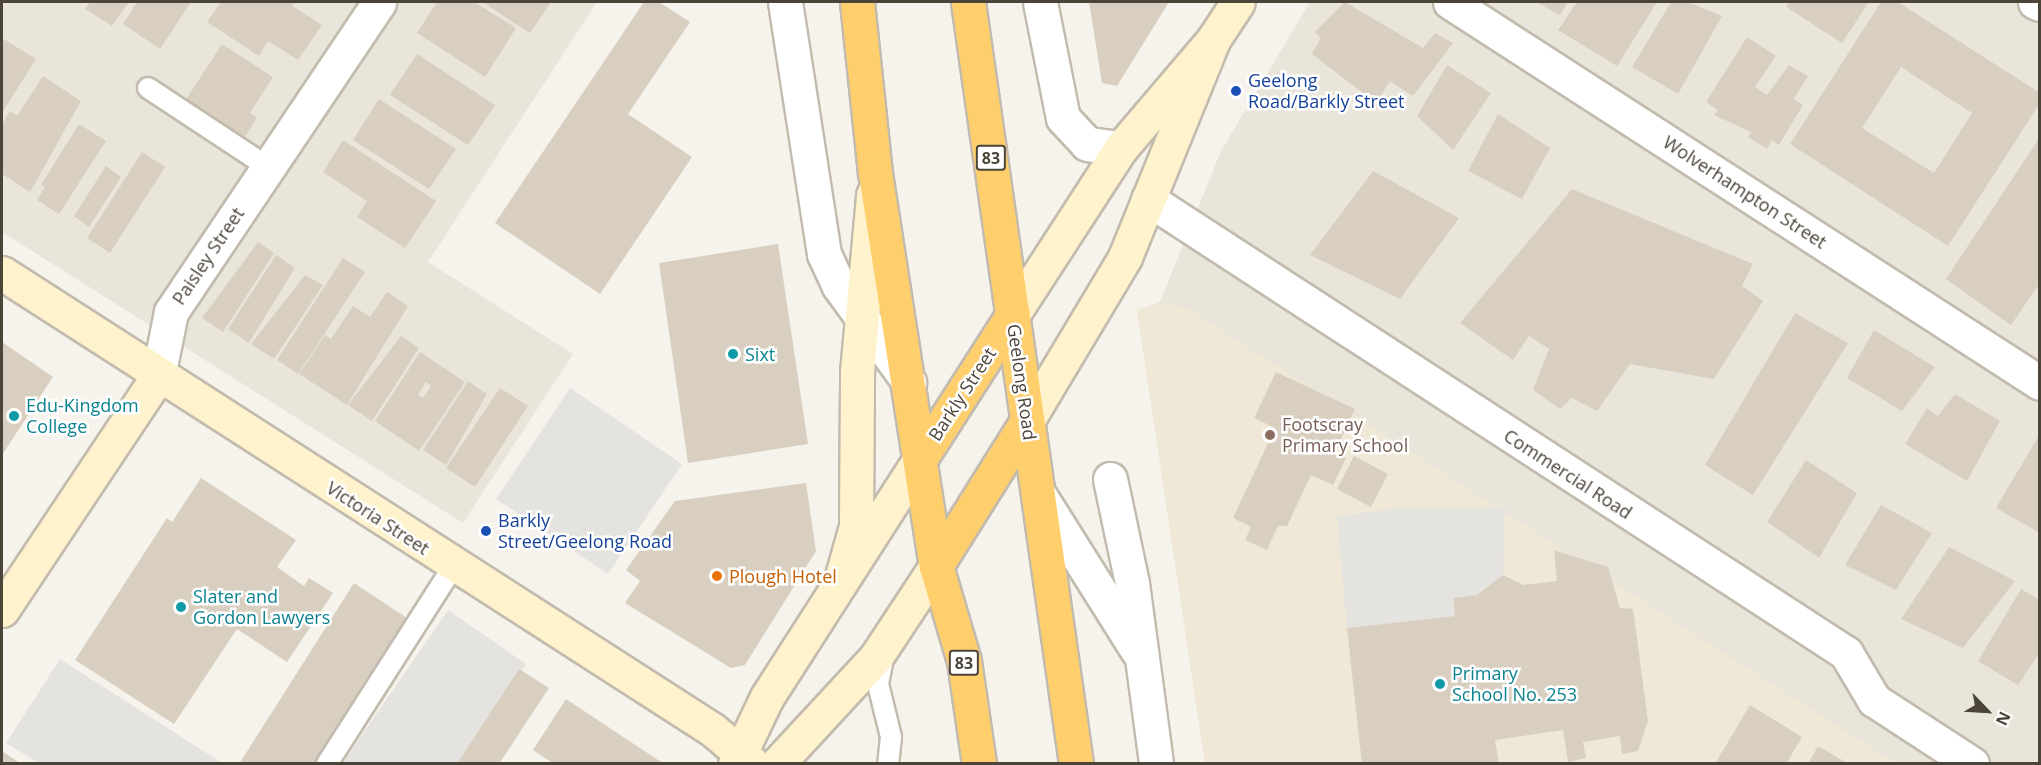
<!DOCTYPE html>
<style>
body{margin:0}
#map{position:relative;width:2041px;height:765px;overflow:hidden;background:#f6f3ec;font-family:"Open Sans",sans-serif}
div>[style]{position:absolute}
.residential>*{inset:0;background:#eae5da}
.education>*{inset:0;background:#efe8d6}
.parking>*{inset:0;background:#e5e3e0}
.building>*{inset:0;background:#d8cfc1}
.roads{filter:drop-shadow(2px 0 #c2bbae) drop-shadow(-2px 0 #c2bbae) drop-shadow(0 2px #c2bbae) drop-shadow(0 -2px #c2bbae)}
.lane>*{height:20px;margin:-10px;padding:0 10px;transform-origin:10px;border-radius:10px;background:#fff}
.street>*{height:33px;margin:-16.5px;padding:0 16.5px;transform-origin:16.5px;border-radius:16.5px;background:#fff}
.secondary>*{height:33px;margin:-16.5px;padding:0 16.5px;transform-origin:16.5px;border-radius:16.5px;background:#fff3cd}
.highway>*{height:33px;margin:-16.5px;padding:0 16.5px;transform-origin:16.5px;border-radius:16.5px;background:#ffcf6e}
.dots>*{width:16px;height:16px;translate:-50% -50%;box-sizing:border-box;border:3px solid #fff;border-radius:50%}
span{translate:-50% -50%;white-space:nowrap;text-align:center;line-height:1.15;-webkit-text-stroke:5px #fff;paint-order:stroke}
.shield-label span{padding:2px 4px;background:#fff;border:2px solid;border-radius:4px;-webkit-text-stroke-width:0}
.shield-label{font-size:16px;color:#4b4439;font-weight:700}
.transit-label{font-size:18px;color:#164399}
.left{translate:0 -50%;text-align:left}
.street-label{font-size:18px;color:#4b4439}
.culture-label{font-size:18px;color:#0d838f}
.education-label{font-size:18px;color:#785e54}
.food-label{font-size:18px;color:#c56008}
.frame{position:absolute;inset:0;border:3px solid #4b4439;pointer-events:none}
.north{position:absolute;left:1957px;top:681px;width:60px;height:60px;-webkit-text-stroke:4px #fff;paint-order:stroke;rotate:115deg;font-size:16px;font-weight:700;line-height:24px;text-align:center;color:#4b4439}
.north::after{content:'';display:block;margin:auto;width:21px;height:27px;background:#4b4439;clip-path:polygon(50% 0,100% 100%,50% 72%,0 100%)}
</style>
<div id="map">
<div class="residential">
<div style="clip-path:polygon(2px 2px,597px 2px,428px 262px,573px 354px,463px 523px,2px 232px)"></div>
<div style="clip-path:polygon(1310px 2px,2039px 2px,2039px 763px,1205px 763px,1137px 310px,1160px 302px,1221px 151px)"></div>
</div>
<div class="education">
<div style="clip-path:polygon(1160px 303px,1185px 307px,1895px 763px,1205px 763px,1137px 310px)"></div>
</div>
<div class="parking">
<div style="clip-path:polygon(570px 388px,682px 464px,608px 574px,496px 499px)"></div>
<div style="clip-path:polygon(1400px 508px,1505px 508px,1503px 575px,1477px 595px,1453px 598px,1455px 616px,1347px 628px,1337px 516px)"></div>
<div style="clip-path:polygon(448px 610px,526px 664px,459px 763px,342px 764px)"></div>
<div style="clip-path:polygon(60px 659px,222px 763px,39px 763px,6px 743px)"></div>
</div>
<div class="building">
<div style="clip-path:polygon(90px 2px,129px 2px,112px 26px,85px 9px)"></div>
<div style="clip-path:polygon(137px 2px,191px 2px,160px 49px,123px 24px)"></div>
<div style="clip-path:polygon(221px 2px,295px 2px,292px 6px,322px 25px,298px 60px,268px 41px,259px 56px,207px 22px)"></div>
<div style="clip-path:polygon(437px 2px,474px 2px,516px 28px,485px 77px,417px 33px)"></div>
<div style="clip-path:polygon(482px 2px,551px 2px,530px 33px)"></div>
<div style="clip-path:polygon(644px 2px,659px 2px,690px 22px,628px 114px,692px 157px,600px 294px,495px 223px)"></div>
<div style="clip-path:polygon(1089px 2px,1169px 2px,1117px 86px,1102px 83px)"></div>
<div style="clip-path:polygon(1345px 2px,1423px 48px,1435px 33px,1453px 43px,1413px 96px,1390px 81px,1376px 103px,1312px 54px,1321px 38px,1315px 32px)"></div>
<div style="clip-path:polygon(1536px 2px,1568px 2px,1560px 15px)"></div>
<div style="clip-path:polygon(1577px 2px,1657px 2px,1617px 66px,1558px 30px)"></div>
<div style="clip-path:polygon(1671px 2px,1688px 2px,1722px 16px,1678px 94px,1632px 67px)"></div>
<div style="clip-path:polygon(1789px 2px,1869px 2px,1842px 43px,1786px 7px)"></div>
<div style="clip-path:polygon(evenodd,1881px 2px,1898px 2px,2040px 93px,2040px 103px,1948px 246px,1790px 144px,1881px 2px,1901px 67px,1972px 113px,1934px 173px,1862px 128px,1901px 67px)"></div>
<div style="clip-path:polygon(1747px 37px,1776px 56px,1755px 87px,1767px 95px,1789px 65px,1808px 76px,1794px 99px,1803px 105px,1779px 145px,1772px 140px,1767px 149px,1748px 137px,1751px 132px,1714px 115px,1718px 110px,1706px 102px)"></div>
<div style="clip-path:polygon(2px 38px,36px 59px,2px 113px)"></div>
<div style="clip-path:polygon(222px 44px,273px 77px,250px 113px,257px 117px,244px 139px,185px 101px)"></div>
<div style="clip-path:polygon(417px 54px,495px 105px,468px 145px,390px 95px)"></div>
<div style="clip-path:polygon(1447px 65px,1491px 93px,1453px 150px,1417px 116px)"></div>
<div style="clip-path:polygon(43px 76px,81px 101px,30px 192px,2px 174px,2px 125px,10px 111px,17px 116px)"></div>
<div style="clip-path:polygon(379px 99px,456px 149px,429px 189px,353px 140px)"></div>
<div style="clip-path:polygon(1498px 114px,1550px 148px,1522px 199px,1468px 171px)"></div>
<div style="clip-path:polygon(79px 124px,106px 141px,59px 214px,37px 200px,45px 187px,41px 185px)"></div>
<div style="clip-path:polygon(2040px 137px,2040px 283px,2011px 325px,1946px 279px)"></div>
<div style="clip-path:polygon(343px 140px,436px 201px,405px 248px,357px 217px,367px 201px,323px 172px)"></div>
<div style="clip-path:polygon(142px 152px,165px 167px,110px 253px,87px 238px)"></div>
<div style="clip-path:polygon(106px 166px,121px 177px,89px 227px,74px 216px)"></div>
<div style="clip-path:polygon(1373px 171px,1459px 218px,1400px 299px,1310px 255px)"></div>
<div style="clip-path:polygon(1572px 189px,1753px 264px,1742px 286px,1763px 301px,1714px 379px,1630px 364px,1597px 411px,1572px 398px,1560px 409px,1533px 390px,1549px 349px,1529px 336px,1513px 360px,1460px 323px)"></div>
<div style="clip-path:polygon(258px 242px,274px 253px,223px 332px,202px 318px)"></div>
<div style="clip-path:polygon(778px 244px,808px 444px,688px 463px,659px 263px)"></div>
<div style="clip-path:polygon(276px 255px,295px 268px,249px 343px,228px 329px)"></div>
<div style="clip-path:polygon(343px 258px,365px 272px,298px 374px,277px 360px)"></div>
<div style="clip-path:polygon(305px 275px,323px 285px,274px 359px,251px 344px)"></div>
<div style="clip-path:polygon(387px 292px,408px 306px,347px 405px,299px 374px,325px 335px,331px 339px,353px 306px,370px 317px)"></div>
<div style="clip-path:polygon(1795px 313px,1848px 343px,1753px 495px,1705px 465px)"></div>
<div style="clip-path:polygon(1874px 330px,1935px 367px,1902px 411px,1847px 378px)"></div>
<div style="clip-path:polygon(401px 336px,419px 348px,372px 421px,348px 405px)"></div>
<div style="clip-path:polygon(2px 342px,53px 377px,2px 455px)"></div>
<div style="clip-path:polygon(evenodd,420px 352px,465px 382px,419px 451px,375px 421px,420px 352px,426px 382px,431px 386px,423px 398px,418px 395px,426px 382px)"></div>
<div style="clip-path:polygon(1276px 372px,1355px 409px,1335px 452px,1346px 458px,1333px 485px,1311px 475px,1287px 526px,1278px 526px,1267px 550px,1245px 540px,1251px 527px,1233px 518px,1275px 428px,1254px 418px)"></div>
<div style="clip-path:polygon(468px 381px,487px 394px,446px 465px,423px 450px)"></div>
<div style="clip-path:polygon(500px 388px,528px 406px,475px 487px,446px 468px)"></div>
<div style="clip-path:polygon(1955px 394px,2000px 421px,1967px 481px,1905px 444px,1927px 408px,1938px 416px)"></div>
<div style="clip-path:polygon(2038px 437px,2040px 438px,2040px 533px,1996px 508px)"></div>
<div style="clip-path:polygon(1354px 456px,1388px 474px,1371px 507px,1337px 489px)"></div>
<div style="clip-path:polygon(1806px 460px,1857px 493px,1819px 558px,1767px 522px)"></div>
<div style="clip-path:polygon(201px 478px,296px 540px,277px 567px,304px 586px,309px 578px,333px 593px,287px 662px,237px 629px,174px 724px,75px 660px,167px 518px,172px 522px)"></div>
<div style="clip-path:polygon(806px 483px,816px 551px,745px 665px,731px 668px,625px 603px,640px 581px,626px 570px,675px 501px)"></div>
<div style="clip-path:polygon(1881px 505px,1932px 533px,1896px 590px,1845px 565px)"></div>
<div style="clip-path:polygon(1949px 547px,2015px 581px,1963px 648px,1901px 619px)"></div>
<div style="clip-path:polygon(1554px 550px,1608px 567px,1620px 608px,1633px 609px,1648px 721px,1638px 751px,1622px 754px,1620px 736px,1583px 742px,1586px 758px,1568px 762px,1563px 730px,1495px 740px,1499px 764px,1362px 764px,1347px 628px,1455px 616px,1453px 598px,1477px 595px,1503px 575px,1523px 585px,1557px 581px)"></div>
<div style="clip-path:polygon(354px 583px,410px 620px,316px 764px,239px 764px)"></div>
<div style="clip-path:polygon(2021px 589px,2040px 600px,2040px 652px,2018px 685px,1978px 661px)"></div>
<div style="clip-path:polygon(519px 669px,549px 688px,499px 764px,457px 764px)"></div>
<div style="clip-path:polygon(566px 699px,664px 764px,554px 764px,533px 750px)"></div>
<div style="clip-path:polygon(1750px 705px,1802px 737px,1786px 764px,1715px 764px)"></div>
<div style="clip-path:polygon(1818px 746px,1849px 764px,1808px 764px)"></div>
<div style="clip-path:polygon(2px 751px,21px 764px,2px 764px)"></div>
</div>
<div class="roads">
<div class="lane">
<div style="left:148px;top:88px;width:144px;rotate:33.4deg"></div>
<div style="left:884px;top:653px;width:32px;rotate:101deg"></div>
<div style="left:878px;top:684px;width:55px;rotate:76.2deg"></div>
<div style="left:891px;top:737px;width:27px;rotate:96deg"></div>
<div style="left:327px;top:764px;width:234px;rotate:-57.4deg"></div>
</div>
<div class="street">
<div style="left:785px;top:2px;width:255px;rotate:81.2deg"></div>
<div style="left:824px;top:254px;width:35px;rotate:65deg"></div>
<div style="left:839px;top:286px;width:119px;rotate:53.9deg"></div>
<div style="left:1040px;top:2px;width:118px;rotate:78.8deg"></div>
<div style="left:1063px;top:118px;width:35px;rotate:47deg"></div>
<div style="left:1087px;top:144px;width:34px;rotate:7deg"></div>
<div style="left:1450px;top:2px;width:702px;rotate:32.85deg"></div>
<div style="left:2035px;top:2px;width:5px;rotate:22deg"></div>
<div style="left:1148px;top:199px;width:833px;rotate:33.04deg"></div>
<div style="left:1846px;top:653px;width:55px;rotate:59.2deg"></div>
<div style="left:1874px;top:700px;width:117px;rotate:33.1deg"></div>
<div style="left:158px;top:376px;width:65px;rotate:-78.5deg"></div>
<div style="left:171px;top:312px;width:373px;rotate:-56.1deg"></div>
<div style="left:1110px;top:479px;width:106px;rotate:78.1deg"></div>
<div style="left:1132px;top:583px;width:183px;rotate:82.4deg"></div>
<div style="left:1040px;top:496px;width:182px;rotate:57.8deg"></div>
</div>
<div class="secondary">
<div style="left:2px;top:273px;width:845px;rotate:32.73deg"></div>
<div style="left:713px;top:730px;width:52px;rotate:40.4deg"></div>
<div style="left:1013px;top:314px;width:198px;rotate:-57deg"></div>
<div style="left:1121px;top:148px;width:142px;rotate:-49.6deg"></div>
<div style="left:1213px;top:40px;width:45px;rotate:-56.7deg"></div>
<div style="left:1027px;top:421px;width:191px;rotate:-59.1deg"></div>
<div style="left:1125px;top:257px;width:234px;rotate:-67.9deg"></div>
<div style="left:840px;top:583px;width:59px;rotate:-74.3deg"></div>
<div style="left:856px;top:526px;width:154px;rotate:-89.6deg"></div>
<div style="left:857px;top:372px;width:178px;rotate:-84.8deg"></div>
<div style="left:2px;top:610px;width:281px;rotate:-56.3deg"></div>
<div style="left:735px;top:764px;width:74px;rotate:-64.5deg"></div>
<div style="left:767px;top:697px;width:283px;rotate:-57.3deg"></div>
<div style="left:777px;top:764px;width:146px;rotate:-47.2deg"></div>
<div style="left:876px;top:657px;width:109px;rotate:-56.6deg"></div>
</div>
<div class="highway">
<div style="left:857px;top:2px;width:172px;rotate:84deg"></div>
<div style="left:875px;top:173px;width:398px;rotate:81.2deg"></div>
<div style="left:936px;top:566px;width:99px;rotate:73.6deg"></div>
<div style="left:964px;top:661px;width:104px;rotate:81.7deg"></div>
<div style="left:968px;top:2px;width:770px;rotate:81.93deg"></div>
<div style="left:920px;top:459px;width:172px;rotate:-57.3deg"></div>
<div style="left:936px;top:566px;width:171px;rotate:-57.9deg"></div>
</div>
</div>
<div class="dots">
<div style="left:1236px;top:91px;background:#1a4fb4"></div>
<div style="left:733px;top:354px;background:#0f9aa8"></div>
<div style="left:14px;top:416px;background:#0f9aa8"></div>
<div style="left:1270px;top:435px;background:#8d6e63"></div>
<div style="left:486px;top:531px;background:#1a4fb4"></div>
<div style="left:717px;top:576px;background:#e8710a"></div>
<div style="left:181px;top:607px;background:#0f9aa8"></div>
<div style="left:1440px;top:684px;background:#0f9aa8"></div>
</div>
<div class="shield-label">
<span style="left:991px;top:158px">83</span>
<span style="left:964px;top:663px">83</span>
</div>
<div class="transit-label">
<span class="left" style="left:1248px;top:91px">Geelong<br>Road/Barkly Street</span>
<span class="left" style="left:498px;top:531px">Barkly<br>Street/Geelong Road</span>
</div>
<div class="street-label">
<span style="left:1745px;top:192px;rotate:33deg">Wolverhampton Street</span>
<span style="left:208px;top:256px;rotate:-56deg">Paisley Street</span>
<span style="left:1022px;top:382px;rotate:82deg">Geelong Road</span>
<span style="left:962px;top:394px;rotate:-57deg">Barkly Street</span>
<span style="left:1568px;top:474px;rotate:33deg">Commercial Road</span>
<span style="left:378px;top:518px;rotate:33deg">Victoria Street</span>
</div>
<div class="culture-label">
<span class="left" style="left:745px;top:354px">Sixt</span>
<span class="left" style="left:26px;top:416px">Edu-Kingdom<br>College</span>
<span class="left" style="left:193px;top:607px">Slater and<br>Gordon Lawyers</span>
<span class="left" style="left:1452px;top:684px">Primary<br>School No. 253</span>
</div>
<div class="education-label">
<span class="left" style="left:1282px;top:435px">Footscray<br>Primary School</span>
</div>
<div class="food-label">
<span class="left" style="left:729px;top:576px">Plough Hotel</span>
</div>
<div class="frame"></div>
<div class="north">N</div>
</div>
